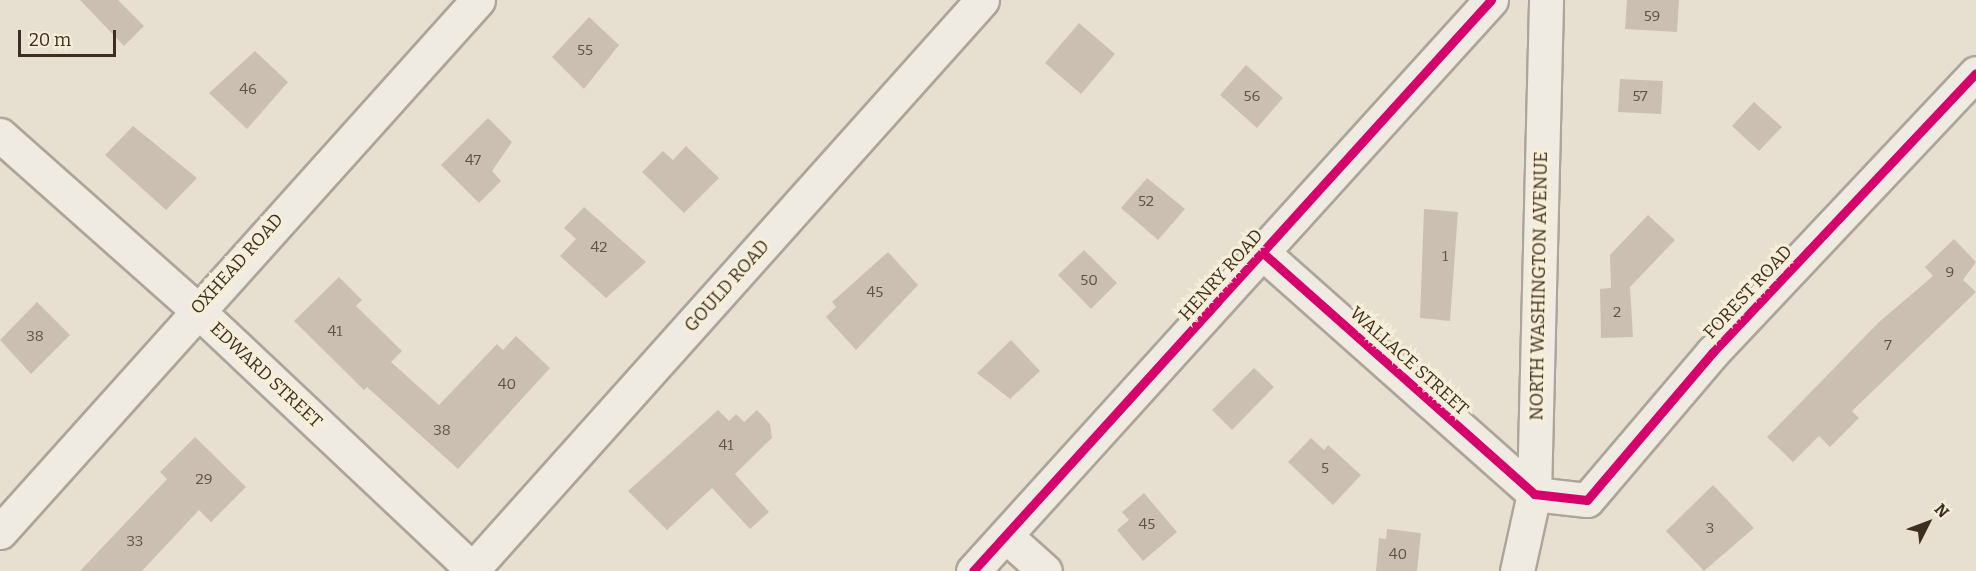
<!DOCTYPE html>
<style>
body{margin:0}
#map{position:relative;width:1976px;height:571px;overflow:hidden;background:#e7e0d1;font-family:Bitter,serif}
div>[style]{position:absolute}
.building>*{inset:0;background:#cbbfb2}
.roads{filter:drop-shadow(2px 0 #ada599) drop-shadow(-2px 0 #ada599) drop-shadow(0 2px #ada599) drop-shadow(0 -2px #ada599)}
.minor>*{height:33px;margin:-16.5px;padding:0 16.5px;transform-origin:16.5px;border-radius:16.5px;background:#efebe3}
.cycleway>*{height:9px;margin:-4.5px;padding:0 4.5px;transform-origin:4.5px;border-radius:4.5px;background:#d6006c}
span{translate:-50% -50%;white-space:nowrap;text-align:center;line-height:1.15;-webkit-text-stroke:6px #f7eed8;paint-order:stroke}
.number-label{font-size:15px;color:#605244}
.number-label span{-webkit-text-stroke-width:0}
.street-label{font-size:18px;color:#3d2e20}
.north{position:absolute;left:1898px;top:493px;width:60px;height:60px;-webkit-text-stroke:4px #f7eed8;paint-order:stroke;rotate:48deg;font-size:16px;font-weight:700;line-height:24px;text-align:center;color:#3d2e20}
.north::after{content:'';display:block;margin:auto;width:21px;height:27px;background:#3d2e20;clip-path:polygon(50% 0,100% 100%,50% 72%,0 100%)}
.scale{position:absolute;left:18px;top:30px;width:98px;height:27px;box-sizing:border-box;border:3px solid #3d2e20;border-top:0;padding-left:8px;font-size:18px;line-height:21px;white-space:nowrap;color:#3d2e20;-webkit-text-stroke:4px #f7eed8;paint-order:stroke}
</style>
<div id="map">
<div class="building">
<div style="clip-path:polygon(80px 0,118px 0,144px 26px,124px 46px)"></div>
<div style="clip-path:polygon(1627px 0,1679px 0,1677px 32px,1625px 29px)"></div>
<div style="clip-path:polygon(589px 17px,619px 45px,584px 89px,552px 57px)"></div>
<div style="clip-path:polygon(1079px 23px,1115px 54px,1081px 94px,1045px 63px)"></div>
<div style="clip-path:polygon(255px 51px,288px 82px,247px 129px,209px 93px)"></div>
<div style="clip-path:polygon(1246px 65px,1283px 98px,1257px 128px,1220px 95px)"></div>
<div style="clip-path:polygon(1620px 79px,1663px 81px,1661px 114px,1618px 112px)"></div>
<div style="clip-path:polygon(1754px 102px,1782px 127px,1759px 151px,1732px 126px)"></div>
<div style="clip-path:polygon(488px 118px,512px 142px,492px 171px,501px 181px,479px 203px,441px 165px)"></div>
<div style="clip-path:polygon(133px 126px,197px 178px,166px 210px,105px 155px)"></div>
<div style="clip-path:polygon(686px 146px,719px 178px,684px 213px,642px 172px,663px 151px,673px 160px)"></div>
<div style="clip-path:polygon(1147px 178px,1185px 209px,1158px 240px,1121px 208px)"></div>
<div style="clip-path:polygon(584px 207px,646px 262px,606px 298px,560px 256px,576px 239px,564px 228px)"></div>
<div style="clip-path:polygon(1424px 209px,1458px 212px,1450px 321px,1420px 318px)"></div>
<div style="clip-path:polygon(1648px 215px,1675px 240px,1630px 287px,1633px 337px,1601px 338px,1600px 289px,1611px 288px,1610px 255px)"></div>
<div style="clip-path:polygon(1954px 239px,1976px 262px,1963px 280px,1976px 292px,1852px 411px,1859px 418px,1830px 447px,1819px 436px,1793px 462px,1767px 437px,1879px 322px,1933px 276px,1925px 267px)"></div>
<div style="clip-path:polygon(1084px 250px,1117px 283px,1091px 309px,1058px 275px)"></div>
<div style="clip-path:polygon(888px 252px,918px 285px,856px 350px,826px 317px,836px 307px,832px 302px)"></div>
<div style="clip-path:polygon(339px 277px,362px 300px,356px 306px,402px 351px,391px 362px,439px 405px,497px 344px,503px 350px,516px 336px,550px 368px,458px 469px,367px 387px,364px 390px,294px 321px)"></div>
<div style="clip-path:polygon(37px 302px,70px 335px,31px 374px,0 340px)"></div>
<div style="clip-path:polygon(1011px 340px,1040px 371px,1010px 399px,977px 373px)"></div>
<div style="clip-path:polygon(1254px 368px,1274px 387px,1232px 430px,1212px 410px)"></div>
<div style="clip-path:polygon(718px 410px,729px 421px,736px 414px,744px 422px,757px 410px,770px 424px,772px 438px,735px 474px,769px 512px,750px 529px,712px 488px,667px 530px,628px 491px)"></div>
<div style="clip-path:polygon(195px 437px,246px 487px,211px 522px,199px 510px,142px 571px,80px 571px,167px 479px,160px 472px)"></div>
<div style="clip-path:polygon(1311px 438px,1324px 450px,1328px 445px,1361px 475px,1333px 505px,1288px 462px)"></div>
<div style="clip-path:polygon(1713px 485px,1754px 528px,1704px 571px,1666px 531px)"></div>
<div style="clip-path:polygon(1144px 493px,1177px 532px,1143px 561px,1117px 530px,1129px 520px,1122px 512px)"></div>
<div style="clip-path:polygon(1387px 529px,1421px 533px,1417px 571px,1376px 571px,1379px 538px,1386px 539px)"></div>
</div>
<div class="roads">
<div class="minor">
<div style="left:0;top:135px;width:262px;rotate:41.6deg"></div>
<div style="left:196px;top:309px;width:382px;rotate:43.3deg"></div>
<div style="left:1263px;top:253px;width:363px;rotate:41.6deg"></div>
<div style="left:1534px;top:494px;width:53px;rotate:6.5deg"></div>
<div style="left:1587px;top:500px;width:194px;rotate:-49.6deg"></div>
<div style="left:1713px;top:352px;width:383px;rotate:-46.7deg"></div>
<div style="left:0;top:532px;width:715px;rotate:-48.06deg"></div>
<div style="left:1006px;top:536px;width:52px;rotate:41.9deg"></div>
<div style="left:471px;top:571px;width:766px;rotate:-48.17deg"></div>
<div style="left:973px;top:571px;width:771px;rotate:-47.79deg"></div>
<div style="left:1517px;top:571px;width:79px;rotate:-77.6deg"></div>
<div style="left:1534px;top:494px;width:494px;rotate:-88.6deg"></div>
</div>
</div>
<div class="cycleway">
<div style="left:1263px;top:253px;width:363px;rotate:41.6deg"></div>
<div style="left:1534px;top:494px;width:53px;rotate:6.5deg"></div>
<div style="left:1587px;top:500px;width:194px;rotate:-49.6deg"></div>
<div style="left:1713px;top:352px;width:383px;rotate:-46.7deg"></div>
<div style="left:973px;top:571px;width:771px;rotate:-47.79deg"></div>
</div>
<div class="number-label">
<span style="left:1652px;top:17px">59</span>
<span style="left:585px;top:51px">55</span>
<span style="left:248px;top:90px">46</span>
<span style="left:1252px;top:97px">56</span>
<span style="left:1640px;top:97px">57</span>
<span style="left:473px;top:161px">47</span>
<span style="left:1146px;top:202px">52</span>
<span style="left:599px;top:248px">42</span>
<span style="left:1445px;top:257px">1</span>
<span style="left:1950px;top:273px">9</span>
<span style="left:1089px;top:281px">50</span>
<span style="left:875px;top:293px">45</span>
<span style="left:1617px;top:313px">2</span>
<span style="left:335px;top:332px">41</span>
<span style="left:35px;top:337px">38</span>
<span style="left:1888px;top:346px">7</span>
<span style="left:507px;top:385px">40</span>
<span style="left:442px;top:431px">38</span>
<span style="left:726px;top:446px">41</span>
<span style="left:1325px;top:469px">5</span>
<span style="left:204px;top:480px">29</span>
<span style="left:1147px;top:525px">45</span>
<span style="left:1710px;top:529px">3</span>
<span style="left:135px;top:542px">33</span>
<span style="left:1398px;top:555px">40</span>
</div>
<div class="street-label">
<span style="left:237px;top:264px;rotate:-48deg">OXHEAD ROAD</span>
<span style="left:1221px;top:275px;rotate:-48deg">HENRY ROAD</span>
<span style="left:727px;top:286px;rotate:-48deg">GOULD ROAD</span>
<span style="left:1539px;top:286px;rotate:-89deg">NORTH WASHINGTON AVENUE</span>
<span style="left:1748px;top:292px;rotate:-47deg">FOREST ROAD</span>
<span style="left:1409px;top:361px;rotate:42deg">WALLACE STREET</span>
<span style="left:266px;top:375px;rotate:43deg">EDWARD STREET</span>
</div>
<div class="north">N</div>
<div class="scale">20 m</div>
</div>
